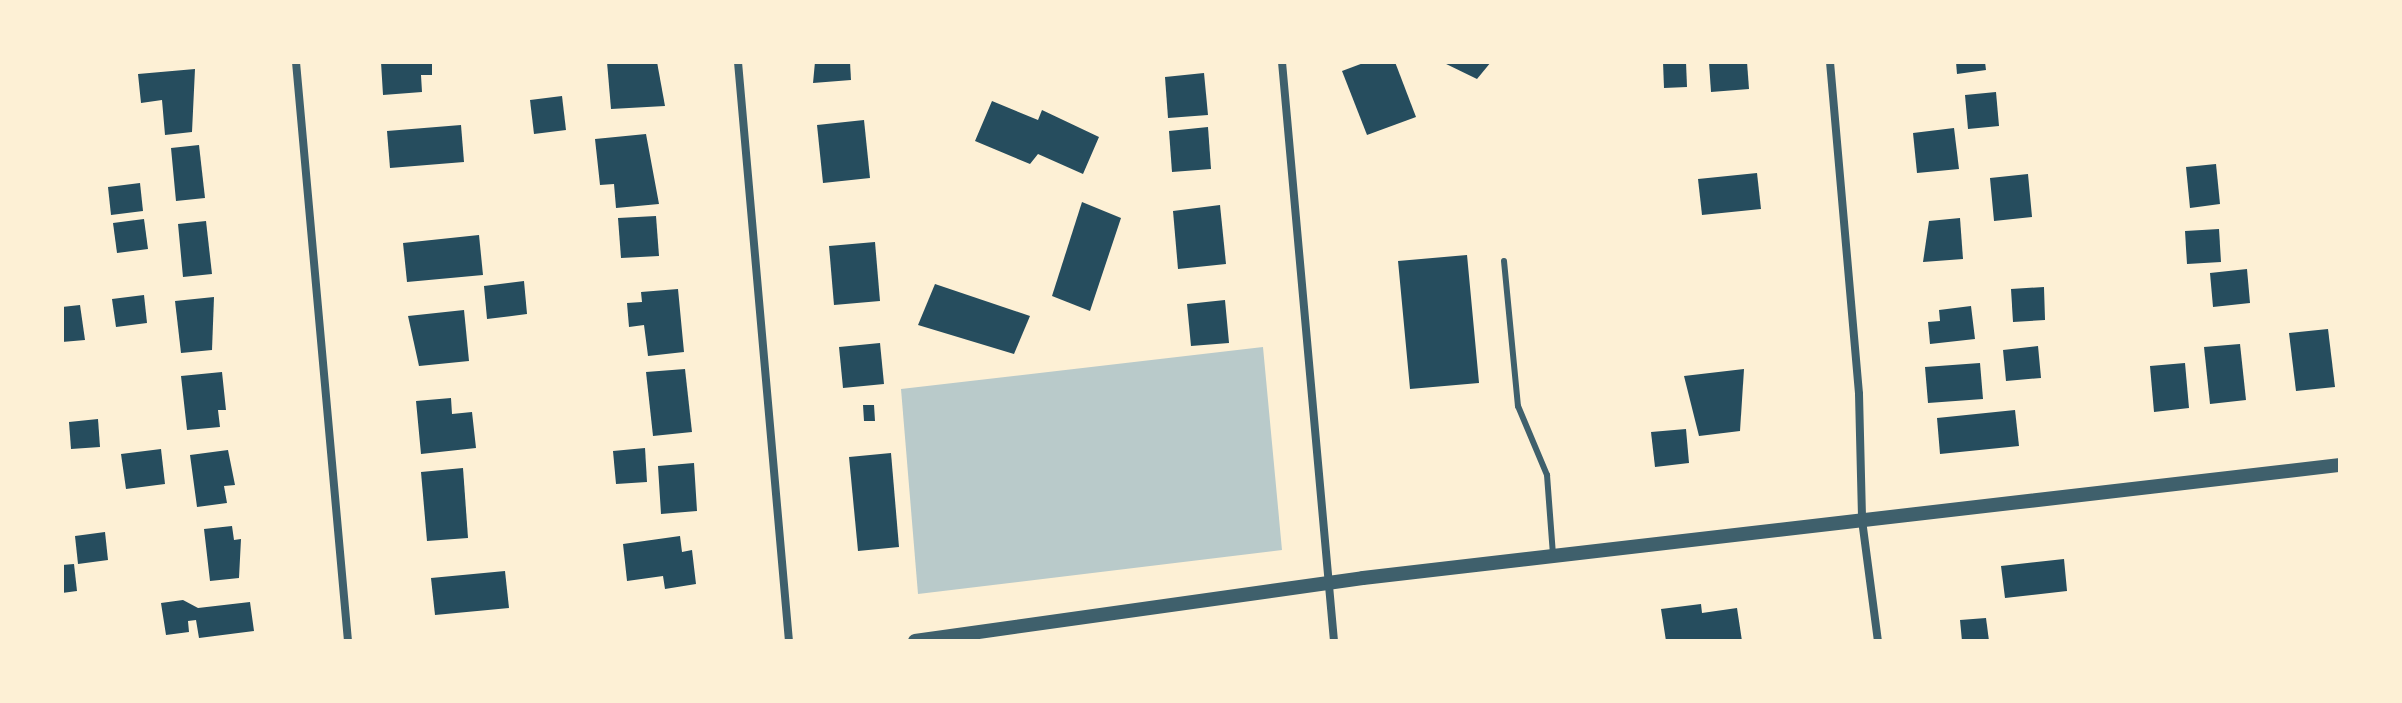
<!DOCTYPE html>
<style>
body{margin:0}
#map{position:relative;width:2402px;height:703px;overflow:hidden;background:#fdf0d5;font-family:Raleway,sans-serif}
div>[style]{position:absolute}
.green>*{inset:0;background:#b9caca}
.building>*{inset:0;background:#264d5e}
.service>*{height:6px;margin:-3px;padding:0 3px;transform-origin:3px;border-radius:3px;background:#3f606c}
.minor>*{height:8px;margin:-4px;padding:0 4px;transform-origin:4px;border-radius:4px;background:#3f606c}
.tertiary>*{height:14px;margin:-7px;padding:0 7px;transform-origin:7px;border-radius:7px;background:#3f606c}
span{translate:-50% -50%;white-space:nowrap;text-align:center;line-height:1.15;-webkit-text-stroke:8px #fdf0d5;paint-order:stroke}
.frame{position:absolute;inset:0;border:64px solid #fdf0d5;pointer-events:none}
</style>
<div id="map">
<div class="green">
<div style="clip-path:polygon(1263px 347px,1282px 550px,918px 594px,901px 389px)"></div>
</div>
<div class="building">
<div style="clip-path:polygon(381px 62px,432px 62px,432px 75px,421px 75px,422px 92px,383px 95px)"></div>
<div style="clip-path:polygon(607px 62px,657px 62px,665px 106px,611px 109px)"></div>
<div style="clip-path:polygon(815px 62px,850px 62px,851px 80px,813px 83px)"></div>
<div style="clip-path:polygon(1366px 62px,1395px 62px,1416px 117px,1367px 135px,1342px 71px)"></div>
<div style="clip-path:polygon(1442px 62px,1491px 62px,1477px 79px)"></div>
<div style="clip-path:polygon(1663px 62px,1686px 62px,1687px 87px,1664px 88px)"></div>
<div style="clip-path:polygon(1709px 62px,1747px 62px,1749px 89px,1711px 92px)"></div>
<div style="clip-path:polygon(1956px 62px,1985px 62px,1986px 70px,1957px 74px)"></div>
<div style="clip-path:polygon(195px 69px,192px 132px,165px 135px,162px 100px,141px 103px,138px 74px)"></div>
<div style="clip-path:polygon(1204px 73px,1208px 115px,1168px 118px,1165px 77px)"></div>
<div style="clip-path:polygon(1996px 92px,1999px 126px,1968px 129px,1965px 95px)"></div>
<div style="clip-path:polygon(562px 96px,566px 130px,534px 134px,530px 100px)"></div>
<div style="clip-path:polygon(992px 101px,1038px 120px,1042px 110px,1099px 137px,1083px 174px,1038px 154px,1030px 164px,975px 141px)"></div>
<div style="clip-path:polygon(864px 120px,870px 178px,823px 183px,817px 125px)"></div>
<div style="clip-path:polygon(461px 125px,464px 162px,390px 168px,387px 131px)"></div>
<div style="clip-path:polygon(1208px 127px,1211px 169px,1172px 172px,1169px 131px)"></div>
<div style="clip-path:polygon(1954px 128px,1959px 169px,1917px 173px,1913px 133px)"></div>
<div style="clip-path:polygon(646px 134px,659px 204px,616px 208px,614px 184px,600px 185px,595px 139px)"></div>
<div style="clip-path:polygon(199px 145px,205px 198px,176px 201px,171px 148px)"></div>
<div style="clip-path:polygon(2216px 164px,2220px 204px,2190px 208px,2186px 167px)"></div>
<div style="clip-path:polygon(1757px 173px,1761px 209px,1702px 215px,1698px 179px)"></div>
<div style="clip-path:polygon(2028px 174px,2032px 217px,1994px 221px,1990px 178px)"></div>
<div style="clip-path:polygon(140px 183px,143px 211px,111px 215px,108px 187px)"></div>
<div style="clip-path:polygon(1082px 202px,1121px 218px,1090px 311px,1052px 296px)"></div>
<div style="clip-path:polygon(1220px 205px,1226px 264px,1178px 269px,1173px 211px)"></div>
<div style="clip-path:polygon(656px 216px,659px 256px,621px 258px,618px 218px)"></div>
<div style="clip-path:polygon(1960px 218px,1963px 259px,1923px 262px,1929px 221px)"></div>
<div style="clip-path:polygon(144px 219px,148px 249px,117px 253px,113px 223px)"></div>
<div style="clip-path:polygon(206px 221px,212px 274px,183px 277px,178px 224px)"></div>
<div style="clip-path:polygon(2219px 229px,2221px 262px,2187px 264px,2185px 231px)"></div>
<div style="clip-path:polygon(479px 235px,483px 275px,407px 282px,403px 243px)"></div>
<div style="clip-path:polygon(875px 242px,880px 301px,834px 305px,829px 246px)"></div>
<div style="clip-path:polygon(1467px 255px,1479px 383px,1410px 389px,1398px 261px)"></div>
<div style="clip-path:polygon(2247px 269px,2250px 303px,2213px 307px,2210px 273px)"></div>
<div style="clip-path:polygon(524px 281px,527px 314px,487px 319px,484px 286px)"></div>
<div style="clip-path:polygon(935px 284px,1030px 316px,1014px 354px,918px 325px)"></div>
<div style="clip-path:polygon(2044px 287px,2045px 320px,2013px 322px,2011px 289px)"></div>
<div style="clip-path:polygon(678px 289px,684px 352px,648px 356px,644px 325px,629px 327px,627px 303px,642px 302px,641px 292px)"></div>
<div style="clip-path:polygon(144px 295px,147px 323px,116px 327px,112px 299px)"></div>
<div style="clip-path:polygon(214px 297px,212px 350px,181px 353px,175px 301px)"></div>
<div style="clip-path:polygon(1225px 300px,1229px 343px,1191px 346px,1187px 304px)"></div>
<div style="clip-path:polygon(80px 305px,85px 340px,62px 342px,62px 307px)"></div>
<div style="clip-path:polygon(1971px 306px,1975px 339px,1930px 344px,1928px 322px,1940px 321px,1939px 310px)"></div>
<div style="clip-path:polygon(464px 310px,469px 361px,419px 366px,408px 316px)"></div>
<div style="clip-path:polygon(2328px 329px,2335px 387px,2296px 391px,2289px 333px)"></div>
<div style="clip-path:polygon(880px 343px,884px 384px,843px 388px,839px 347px)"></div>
<div style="clip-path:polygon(2240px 344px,2246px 400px,2210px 404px,2204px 347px)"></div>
<div style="clip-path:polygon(2038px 346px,2041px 378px,2006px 381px,2003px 350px)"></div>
<div style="clip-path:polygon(1980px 363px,1983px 399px,1928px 403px,1925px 367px)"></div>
<div style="clip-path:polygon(2185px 363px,2189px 408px,2154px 412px,2150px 366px)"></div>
<div style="clip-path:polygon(685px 369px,692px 432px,653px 436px,646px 372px)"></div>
<div style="clip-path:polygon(1744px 369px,1740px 431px,1699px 436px,1684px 376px)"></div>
<div style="clip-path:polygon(222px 372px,226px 410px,218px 410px,220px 427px,187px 430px,181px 376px)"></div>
<div style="clip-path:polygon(451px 398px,452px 414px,472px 412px,476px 448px,421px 454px,416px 401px)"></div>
<div style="clip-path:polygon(863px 405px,874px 405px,875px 421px,864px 421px)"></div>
<div style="clip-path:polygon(2015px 410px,2019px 446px,1940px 454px,1937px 418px)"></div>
<div style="clip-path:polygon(98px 419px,100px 447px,71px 449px,69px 422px)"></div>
<div style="clip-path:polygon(1686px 429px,1689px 463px,1655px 467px,1651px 432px)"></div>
<div style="clip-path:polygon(645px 448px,647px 482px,616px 484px,613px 451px)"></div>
<div style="clip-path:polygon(161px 449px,165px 484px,126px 489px,121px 454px)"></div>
<div style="clip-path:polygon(228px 450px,235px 485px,224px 486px,227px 503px,197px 507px,190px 455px)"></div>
<div style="clip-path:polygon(891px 453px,899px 547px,858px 551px,849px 457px)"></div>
<div style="clip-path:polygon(694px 463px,697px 511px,661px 514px,658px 466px)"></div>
<div style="clip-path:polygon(463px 468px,468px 538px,427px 541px,421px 472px)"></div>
<div style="clip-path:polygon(232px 526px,234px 540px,241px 539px,239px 578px,210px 581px,204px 529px)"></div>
<div style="clip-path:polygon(105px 532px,108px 560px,78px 564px,75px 536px)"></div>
<div style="clip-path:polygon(680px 536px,682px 552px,692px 550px,696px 584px,665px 589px,663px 576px,627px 581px,623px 544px)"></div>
<div style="clip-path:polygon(2064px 559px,2067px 591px,2005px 598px,2001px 566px)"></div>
<div style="clip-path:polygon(74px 564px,77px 591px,62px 593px,62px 565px)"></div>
<div style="clip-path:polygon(505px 571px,509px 608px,435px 615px,431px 578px)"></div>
<div style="clip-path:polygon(183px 600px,198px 608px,250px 602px,254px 631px,199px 638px,196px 620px,188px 621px,189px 632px,166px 635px,161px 603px)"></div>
<div style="clip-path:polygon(1701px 604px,1702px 613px,1737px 608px,1742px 641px,1666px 641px,1661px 609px)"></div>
<div style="clip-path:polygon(1986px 618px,1989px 641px,1962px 641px,1960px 620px)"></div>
</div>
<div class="service">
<div style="left:1504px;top:261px;width:146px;rotate:84.5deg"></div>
<div style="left:1518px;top:406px;width:75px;rotate:67.2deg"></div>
<div style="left:1547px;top:475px;width:80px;rotate:85.7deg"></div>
</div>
<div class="minor">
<div style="left:296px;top:62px;width:581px;rotate:84.87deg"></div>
<div style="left:738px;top:62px;width:581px;rotate:84.97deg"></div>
<div style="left:1282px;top:62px;width:581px;rotate:84.87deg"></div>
<div style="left:1830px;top:62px;width:333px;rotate:85deg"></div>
<div style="left:1859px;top:394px;width:126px;rotate:88.6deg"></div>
<div style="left:1862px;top:520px;width:122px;rotate:82.5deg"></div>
</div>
<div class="tertiary">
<div style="left:915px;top:641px;width:452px;rotate:-8deg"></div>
<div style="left:1363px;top:578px;width:984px;rotate:-6.6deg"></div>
</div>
<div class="frame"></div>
</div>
